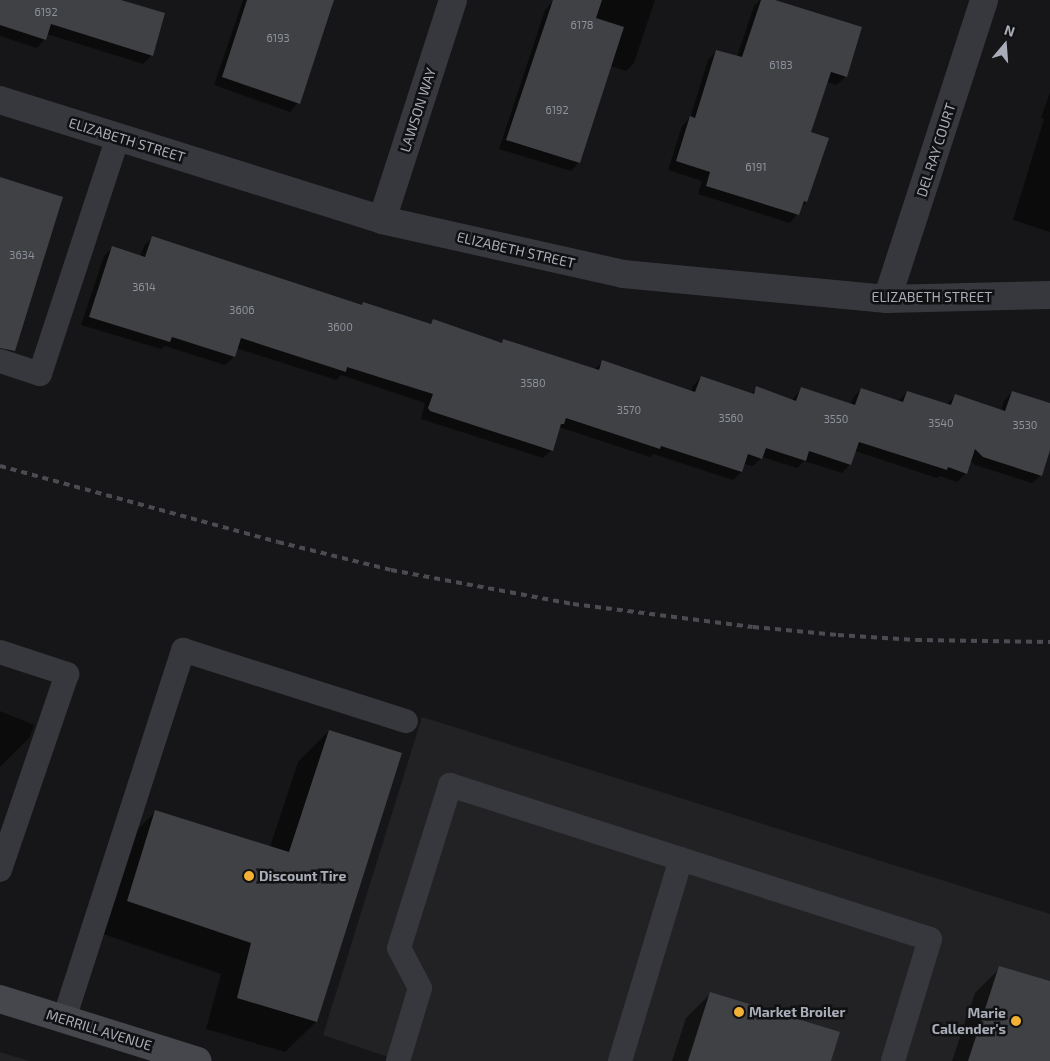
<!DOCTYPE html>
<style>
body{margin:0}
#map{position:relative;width:1050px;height:1061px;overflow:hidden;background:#161618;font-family:"Exo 2",sans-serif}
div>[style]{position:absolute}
.built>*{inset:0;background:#222225}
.shadow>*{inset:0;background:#0007}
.building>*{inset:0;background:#404145}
.lane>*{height:24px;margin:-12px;padding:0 12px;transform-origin:12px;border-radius:12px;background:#37383d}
.street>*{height:28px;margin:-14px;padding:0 14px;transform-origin:14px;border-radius:14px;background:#37383d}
.secondary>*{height:28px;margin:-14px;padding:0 14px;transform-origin:14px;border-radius:14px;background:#45474d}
.rail>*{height:4px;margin-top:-2px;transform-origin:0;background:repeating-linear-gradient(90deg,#4a4c52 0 6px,transparent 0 11px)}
.dots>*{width:14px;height:14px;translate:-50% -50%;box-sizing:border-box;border:2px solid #111113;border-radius:50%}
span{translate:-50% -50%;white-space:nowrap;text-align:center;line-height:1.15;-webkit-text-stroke:5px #111113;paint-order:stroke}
.number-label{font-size:11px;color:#8e929b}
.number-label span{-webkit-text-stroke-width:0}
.street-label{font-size:14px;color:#a8adb8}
.poi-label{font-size:14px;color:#a8adb8;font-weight:700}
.left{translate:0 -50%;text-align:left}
.right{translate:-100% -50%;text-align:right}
.north{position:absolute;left:980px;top:20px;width:50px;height:50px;-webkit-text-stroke:4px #111113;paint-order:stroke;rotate:18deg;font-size:14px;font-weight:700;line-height:20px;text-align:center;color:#a8adb8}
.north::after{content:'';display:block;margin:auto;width:18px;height:22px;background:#a8adb8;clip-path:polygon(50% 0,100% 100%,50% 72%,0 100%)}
</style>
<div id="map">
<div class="built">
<div style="clip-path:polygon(422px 717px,1050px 914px,1050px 1061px,400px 1061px,323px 1035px)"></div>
<div style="clip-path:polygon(0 1052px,29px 1061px,0 1061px)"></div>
</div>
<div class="shadow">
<div style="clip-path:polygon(0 0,117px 0,152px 55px,143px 64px,47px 34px,45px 39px,37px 48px,0 36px)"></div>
<div style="clip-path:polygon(243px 0,333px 0,298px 103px,290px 112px,214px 85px)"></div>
<div style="clip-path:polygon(563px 0,655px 0,634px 63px,626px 71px,610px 66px,579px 162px,571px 171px,499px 149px,545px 10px,553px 1px)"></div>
<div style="clip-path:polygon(760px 0,771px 0,846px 76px,837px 85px,826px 82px,810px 133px,827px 138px,806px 202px,790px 223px,698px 194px,702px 181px,668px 170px,682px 126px,690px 118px,708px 60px,716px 51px,737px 57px,754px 6px)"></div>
<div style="clip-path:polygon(1050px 92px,1050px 232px,1013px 220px,1044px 119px,1041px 118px)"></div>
<div style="clip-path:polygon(152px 238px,361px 306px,363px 304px,429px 325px,433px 320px,500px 344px,504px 340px,594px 370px,602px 362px,691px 391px,693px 386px,701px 377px,751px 394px,757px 388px,792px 400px,801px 389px,850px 405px,853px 398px,861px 389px,898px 401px,907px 392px,946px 405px,955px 396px,1001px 411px,1004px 401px,1012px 392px,1050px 404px,1050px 446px,1041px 475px,1032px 483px,975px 465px,970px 461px,966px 473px,957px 482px,940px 476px,937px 478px,855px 451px,850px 464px,842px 473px,804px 461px,797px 468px,762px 457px,753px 466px,744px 464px,741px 472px,733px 480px,653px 454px,650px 457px,559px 427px,552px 450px,543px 458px,421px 419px,425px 403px,341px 375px,336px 380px,236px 348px,234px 357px,225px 365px,165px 346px,161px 349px,81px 325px,104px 256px,113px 247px,140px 256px,144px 246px)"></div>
<div style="clip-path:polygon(0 711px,34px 725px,30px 737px,0 767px)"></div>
<div style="clip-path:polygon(329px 731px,316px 1022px,285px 1052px,206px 1029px,221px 974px,97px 932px,125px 842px,156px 811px,270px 847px,298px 762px)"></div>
<div style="clip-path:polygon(1000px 968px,1050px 982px,1050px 1061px,952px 1061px,975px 993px)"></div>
<div style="clip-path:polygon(711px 993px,829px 1061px,672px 1061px,686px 1018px)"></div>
</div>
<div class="building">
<div style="clip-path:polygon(0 0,121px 0,165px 13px,153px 56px,51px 24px,46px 40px,0 25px)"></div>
<div style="clip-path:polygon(247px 0,334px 0,300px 104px,222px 77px)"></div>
<div style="clip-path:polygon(553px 0,602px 0,596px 18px,624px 27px,580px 163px,506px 140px)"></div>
<div style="clip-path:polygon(761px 0,775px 0,862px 27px,847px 77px,831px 72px,811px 132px,829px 138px,807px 202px,804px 201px,799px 215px,706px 186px,710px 172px,676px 161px,690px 116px,695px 118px,716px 50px,742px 57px)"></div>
<div style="clip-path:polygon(0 177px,63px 197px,15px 351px,0 348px)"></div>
<div style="clip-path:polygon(152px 236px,362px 305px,363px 302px,431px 324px,433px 319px,502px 343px,503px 339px,599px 370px,602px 360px,695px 392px,701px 376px,754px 394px,756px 386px,796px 401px,801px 387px,855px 405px,861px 388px,903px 402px,907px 391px,951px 405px,955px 394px,1005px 411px,1012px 391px,1050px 403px,1050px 450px,1042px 476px,983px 457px,975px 449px,967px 474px,948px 467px,947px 470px,859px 442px,851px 465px,809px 451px,806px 461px,766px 448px,762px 459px,748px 454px,742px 472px,661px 446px,660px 449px,566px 418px,564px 424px,561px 424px,553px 451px,430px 411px,428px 408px,433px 394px,347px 367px,346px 372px,241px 338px,235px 357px,172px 337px,170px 342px,89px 317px,112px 246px,145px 257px)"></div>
<div style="clip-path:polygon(329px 730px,402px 753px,317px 1022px,237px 998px,251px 943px,127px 901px,155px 810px,289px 852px)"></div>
<div style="clip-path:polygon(999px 966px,1050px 981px,1050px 1061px,968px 1061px)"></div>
<div style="clip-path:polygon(710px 992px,840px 1032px,831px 1061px,688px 1061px)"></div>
</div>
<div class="lane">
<div style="left:0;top:361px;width:42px;rotate:18deg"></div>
<div style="left:40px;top:374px;width:250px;rotate:-71.8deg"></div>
<div style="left:0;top:652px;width:71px;rotate:18.2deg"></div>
<div style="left:67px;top:674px;width:207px;rotate:108.9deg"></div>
<div style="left:64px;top:1019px;width:388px;rotate:-72.1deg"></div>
<div style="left:183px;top:650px;width:234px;rotate:17.7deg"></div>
<div style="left:398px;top:1061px;width:76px;rotate:-73.2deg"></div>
<div style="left:420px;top:988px;width:45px;rotate:-117.7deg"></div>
<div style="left:399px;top:948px;width:171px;rotate:-72.6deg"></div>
<div style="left:450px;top:785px;width:504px;rotate:17.79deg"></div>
<div style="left:930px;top:939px;width:127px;rotate:106.9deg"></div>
<div style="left:620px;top:1061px;width:211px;rotate:-73.2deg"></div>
</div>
<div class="street">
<div style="left:0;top:100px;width:400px;rotate:17.4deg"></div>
<div style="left:382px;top:220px;width:247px;rotate:12.6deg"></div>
<div style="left:623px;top:274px;width:265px;rotate:5.4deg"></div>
<div style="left:887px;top:299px;width:163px;rotate:-1.4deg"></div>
<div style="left:382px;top:220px;width:231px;rotate:-72.1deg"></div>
<div style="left:887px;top:299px;width:314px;rotate:-72deg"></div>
</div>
<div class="secondary">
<div style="left:0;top:999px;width:207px;rotate:17.4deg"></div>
</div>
<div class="rail">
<div style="left:0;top:466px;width:288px;rotate:15.3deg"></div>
<div style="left:278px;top:542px;width:116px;rotate:13.9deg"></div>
<div style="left:391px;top:570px;width:185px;rotate:10.6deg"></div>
<div style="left:573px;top:604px;width:181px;rotate:7.3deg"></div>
<div style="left:753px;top:627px;width:85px;rotate:5.4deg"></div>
<div style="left:838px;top:635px;width:78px;rotate:3.7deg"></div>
<div style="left:916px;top:640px;width:134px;rotate:0.9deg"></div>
</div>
<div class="dots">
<div style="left:249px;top:876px;background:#f2b134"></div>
<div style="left:739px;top:1012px;background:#f2b134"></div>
<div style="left:1016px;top:1021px;background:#f2b134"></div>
</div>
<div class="number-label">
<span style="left:46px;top:12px">6192</span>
<span style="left:582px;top:25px">6178</span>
<span style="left:278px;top:38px">6193</span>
<span style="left:781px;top:65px">6183</span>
<span style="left:557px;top:110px">6192</span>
<span style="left:756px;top:167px">6191</span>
<span style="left:22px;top:255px">3634</span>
<span style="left:144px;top:287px">3614</span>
<span style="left:242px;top:310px">3606</span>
<span style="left:340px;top:327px">3600</span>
<span style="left:533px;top:383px">3580</span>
<span style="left:629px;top:410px">3570</span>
<span style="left:731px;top:418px">3560</span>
<span style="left:836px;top:419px">3550</span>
<span style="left:941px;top:423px">3540</span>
<span style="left:1025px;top:425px">3530</span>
</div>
<div class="street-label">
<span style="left:418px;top:110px;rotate:-72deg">LAWSON WAY</span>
<span style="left:127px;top:140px;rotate:17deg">ELIZABETH STREET</span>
<span style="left:936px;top:150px;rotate:-72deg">DEL RAY COURT</span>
<span style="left:516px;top:250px;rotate:13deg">ELIZABETH STREET</span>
<span style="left:932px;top:297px">ELIZABETH STREET</span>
<span style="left:99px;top:1030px;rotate:17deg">MERRILL AVENUE</span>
</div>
<div class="poi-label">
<span class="left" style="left:259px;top:876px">Discount Tire</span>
<span class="left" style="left:749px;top:1012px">Market Broiler</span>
<span class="right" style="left:1006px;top:1021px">Marie<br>Callender's</span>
</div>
<div class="north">N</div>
</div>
